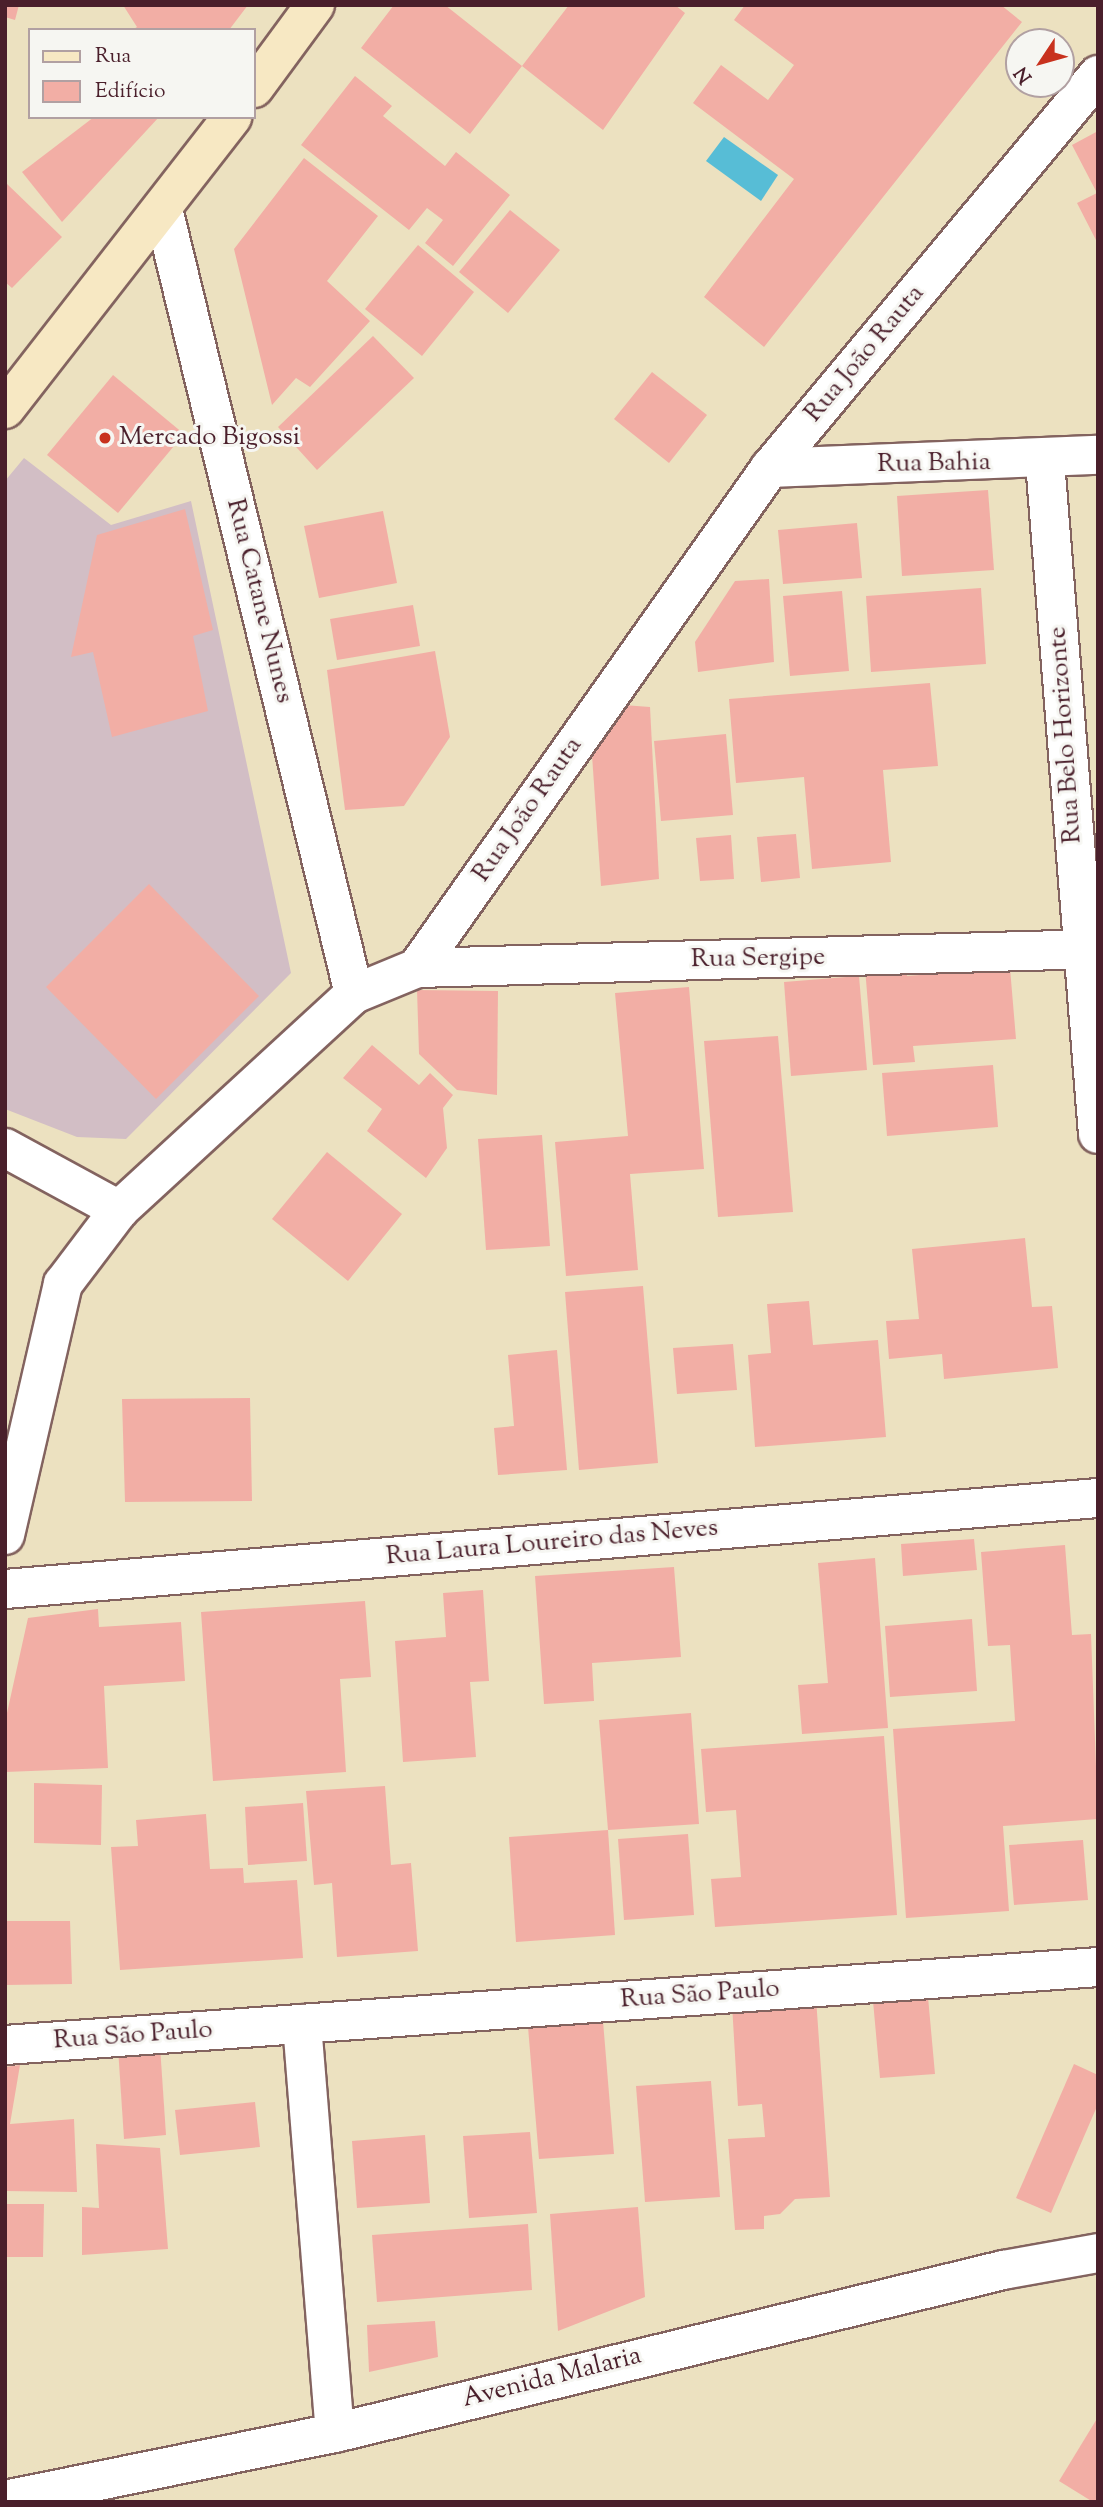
<!DOCTYPE html>
<meta charset="utf-8">
<style>
body{margin:0}
#map{position:relative;width:1103px;height:2507px;overflow:hidden;background:#ece1c0;font-family:"Sorts Mill Goudy",serif}
div>[style]{position:absolute}
.industrial>*{inset:0;background:#d2bec5}
.water>*{inset:0;background:#57bdd6}
.building>*{inset:0;background:#f2aea5}
.roads{filter:drop-shadow(2px 0 #83635f) drop-shadow(-2px 0 #83635f) drop-shadow(0 2px #83635f) drop-shadow(0 -2px #83635f)}
.street>*{height:38px;margin:-19px;padding:0 19px;transform-origin:19px;border-radius:19px;background:#fff}
.secondary>*{height:38px;margin:-19px;padding:0 19px;transform-origin:19px;border-radius:19px;background:#f7e8c3}
.dots>*{width:19px;height:19px;translate:-50% -50%;box-sizing:border-box;border:4px solid #f6f6f2;border-radius:50%}
span{translate:-50% -50%;white-space:nowrap;text-align:center;line-height:1.15;-webkit-text-stroke:6px #f6f6f2;paint-order:stroke}
.street-label{font-size:26px;color:#4a1f2b}
.poi-label{font-size:26px;color:#4a1f2b}
.left{translate:0 -50%;text-align:left}
.frame{position:absolute;inset:0;border:7px solid #4a1f2b;pointer-events:none}
.legend{position:absolute;left:28px;top:28px;width:228px;height:91px;box-sizing:border-box;background:#f6f6f2;border:2px solid #b1a0a2;margin:0;padding:9px 12px;list-style:none;font-size:21px;color:#4a1f2b}
.legend li{display:flex;align-items:center;gap:14px;height:35px}
.legend b{width:35px;border:2px solid #b1a0a2}
.north{position:absolute;left:1005px;top:28px;width:70px;height:70px;box-sizing:border-box;background:#f6f6f2;border:2px solid #b1a0a2;border-radius:50%;rotate:234deg;font-size:19px;font-weight:700;line-height:28px;text-align:center;color:#4a1f2b}
.north::after{content:'';display:block;margin:auto;width:24px;height:32px;background:#c8321e;clip-path:polygon(50% 0,100% 100%,50% 72%,0 100%)}
</style>
<div id="map">
<div class="industrial">
<div style="clip-path:polygon(24px 458px,111px 525px,191px 501px,291px 973px,126px 1139px,77px 1137px,5px 1109px,5px 481px)"></div>
</div>
<div class="water">
<div style="clip-path:polygon(724px 137px,778px 175px,761px 201px,706px 161px)"></div>
</div>
<div class="building">
<div style="clip-path:polygon(5px 5px,19px 5px,15px 20px,5px 17px)"></div>
<div style="clip-path:polygon(123px 5px,248px 5px,229px 30px,132px 30px,137px 27px)"></div>
<div style="clip-path:polygon(394px 5px,445px 5px,522px 66px,569px 5px,675px 5px,685px 13px,603px 130px,522px 66px,470px 134px,361px 48px)"></div>
<div style="clip-path:polygon(745px 5px,1001px 5px,1022px 22px,764px 347px,704px 297px,794px 179px,693px 103px,721px 65px,768px 100px,794px 65px,734px 20px)"></div>
<div style="clip-path:polygon(355px 76px,392px 106px,383px 116px,445px 166px,456px 152px,510px 195px,453px 266px,425px 243px,443px 220px,427px 208px,409px 230px,301px 145px)"></div>
<div style="clip-path:polygon(94px 117px,159px 117px,62px 222px,22px 172px)"></div>
<div style="clip-path:polygon(1098px 131px,1098px 244px,1077px 203px,1097px 193px,1072px 145px)"></div>
<div style="clip-path:polygon(304px 158px,378px 216px,327px 281px,370px 321px,310px 387px,296px 378px,272px 405px,234px 249px)"></div>
<div style="clip-path:polygon(5px 182px,62px 237px,12px 288px,5px 282px)"></div>
<div style="clip-path:polygon(510px 210px,560px 250px,508px 313px,459px 272px)"></div>
<div style="clip-path:polygon(418px 245px,474px 292px,422px 356px,365px 309px)"></div>
<div style="clip-path:polygon(373px 336px,414px 378px,317px 470px,278px 427px)"></div>
<div style="clip-path:polygon(652px 372px,707px 415px,669px 463px,614px 419px)"></div>
<div style="clip-path:polygon(113px 375px,184px 434px,118px 513px,47px 455px)"></div>
<div style="clip-path:polygon(988px 490px,994px 570px,902px 576px,897px 496px)"></div>
<div style="clip-path:polygon(185px 509px,213px 630px,193px 636px,208px 711px,112px 737px,93px 652px,71px 657px,97px 535px)"></div>
<div style="clip-path:polygon(383px 511px,397px 583px,319px 598px,304px 526px)"></div>
<div style="clip-path:polygon(857px 523px,862px 578px,783px 584px,778px 530px)"></div>
<div style="clip-path:polygon(769px 579px,774px 662px,698px 672px,695px 642px,735px 581px)"></div>
<div style="clip-path:polygon(981px 588px,986px 664px,871px 672px,866px 596px)"></div>
<div style="clip-path:polygon(842px 591px,849px 671px,790px 676px,783px 596px)"></div>
<div style="clip-path:polygon(413px 605px,420px 646px,337px 660px,330px 619px)"></div>
<div style="clip-path:polygon(435px 651px,450px 737px,404px 806px,345px 810px,327px 670px)"></div>
<div style="clip-path:polygon(930px 683px,938px 766px,883px 770px,891px 862px,812px 869px,804px 777px,736px 783px,729px 699px)"></div>
<div style="clip-path:polygon(623px 705px,650px 707px,659px 879px,601px 886px,592px 755px)"></div>
<div style="clip-path:polygon(726px 734px,733px 815px,661px 821px,654px 741px)"></div>
<div style="clip-path:polygon(796px 834px,800px 878px,761px 882px,757px 837px)"></div>
<div style="clip-path:polygon(731px 835px,734px 879px,700px 881px,696px 838px)"></div>
<div style="clip-path:polygon(149px 884px,259px 996px,156px 1099px,46px 987px)"></div>
<div style="clip-path:polygon(906px 965px,907px 976px,1010px 968px,1016px 1039px,913px 1046px,915px 1062px,873px 1065px,865px 968px)"></div>
<div style="clip-path:polygon(859px 976px,867px 1070px,791px 1076px,784px 982px)"></div>
<div style="clip-path:polygon(689px 987px,704px 1169px,630px 1174px,638px 1270px,566px 1276px,555px 1142px,628px 1136px,615px 993px)"></div>
<div style="clip-path:polygon(417px 990px,498px 991px,497px 1095px,457px 1090px,419px 1054px)"></div>
<div style="clip-path:polygon(778px 1036px,793px 1212px,718px 1217px,704px 1041px)"></div>
<div style="clip-path:polygon(372px 1045px,419px 1085px,430px 1073px,453px 1095px,443px 1108px,447px 1148px,426px 1178px,367px 1131px,382px 1109px,343px 1078px)"></div>
<div style="clip-path:polygon(993px 1065px,998px 1127px,887px 1136px,882px 1073px)"></div>
<div style="clip-path:polygon(542px 1135px,550px 1246px,486px 1250px,478px 1139px)"></div>
<div style="clip-path:polygon(327px 1152px,402px 1214px,348px 1281px,272px 1219px)"></div>
<div style="clip-path:polygon(1025px 1238px,1032px 1307px,1052px 1306px,1058px 1368px,944px 1379px,942px 1354px,889px 1359px,886px 1321px,919px 1319px,912px 1249px)"></div>
<div style="clip-path:polygon(643px 1286px,658px 1463px,579px 1470px,565px 1292px)"></div>
<div style="clip-path:polygon(809px 1301px,813px 1345px,878px 1340px,886px 1437px,755px 1447px,748px 1355px,771px 1353px,767px 1304px)"></div>
<div style="clip-path:polygon(733px 1344px,737px 1390px,677px 1394px,673px 1348px)"></div>
<div style="clip-path:polygon(557px 1350px,567px 1470px,498px 1475px,494px 1428px,514px 1426px,508px 1355px)"></div>
<div style="clip-path:polygon(250px 1398px,252px 1501px,125px 1502px,122px 1399px)"></div>
<div style="clip-path:polygon(974px 1539px,977px 1570px,903px 1576px,901px 1544px)"></div>
<div style="clip-path:polygon(1065px 1545px,1072px 1635px,1091px 1634px,1098px 1819px,1003px 1826px,1009px 1911px,906px 1918px,893px 1729px,1015px 1721px,1010px 1645px,988px 1646px,981px 1552px)"></div>
<div style="clip-path:polygon(875px 1558px,888px 1728px,802px 1734px,798px 1685px,828px 1683px,818px 1563px)"></div>
<div style="clip-path:polygon(674px 1567px,681px 1657px,592px 1663px,594px 1701px,544px 1704px,535px 1576px)"></div>
<div style="clip-path:polygon(483px 1590px,489px 1681px,470px 1682px,476px 1757px,403px 1762px,395px 1641px,446px 1637px,443px 1593px)"></div>
<div style="clip-path:polygon(365px 1601px,371px 1677px,340px 1679px,346px 1772px,213px 1781px,201px 1612px)"></div>
<div style="clip-path:polygon(98px 1609px,99px 1627px,181px 1622px,185px 1681px,104px 1686px,108px 1768px,5px 1772px,5px 1722px,28px 1618px)"></div>
<div style="clip-path:polygon(972px 1619px,977px 1691px,890px 1697px,885px 1626px)"></div>
<div style="clip-path:polygon(691px 1713px,699px 1824px,608px 1830px,599px 1720px)"></div>
<div style="clip-path:polygon(884px 1736px,897px 1915px,715px 1927px,711px 1879px,741px 1877px,736px 1810px,706px 1812px,701px 1749px)"></div>
<div style="clip-path:polygon(34px 1783px,102px 1785px,101px 1845px,34px 1843px)"></div>
<div style="clip-path:polygon(385px 1786px,391px 1865px,411px 1863px,418px 1951px,337px 1957px,332px 1883px,314px 1885px,306px 1791px)"></div>
<div style="clip-path:polygon(303px 1803px,307px 1861px,248px 1865px,245px 1807px)"></div>
<div style="clip-path:polygon(206px 1814px,210px 1869px,243px 1868px,244px 1883px,297px 1880px,303px 1958px,120px 1970px,111px 1847px,138px 1846px,136px 1820px)"></div>
<div style="clip-path:polygon(608px 1830px,615px 1935px,516px 1942px,509px 1837px)"></div>
<div style="clip-path:polygon(688px 1834px,694px 1915px,624px 1920px,618px 1839px)"></div>
<div style="clip-path:polygon(1083px 1840px,1088px 1900px,1014px 1905px,1009px 1845px)"></div>
<div style="clip-path:polygon(5px 1921px,70px 1921px,72px 1984px,5px 1985px)"></div>
<div style="clip-path:polygon(928px 1997px,935px 2074px,880px 2078px,873px 2001px)"></div>
<div style="clip-path:polygon(816px 1998px,830px 2197px,795px 2199px,780px 2214px,764px 2216px,764px 2229px,735px 2230px,728px 2139px,765px 2137px,762px 2104px,738px 2106px,732px 2004px)"></div>
<div style="clip-path:polygon(603px 2021px,614px 2154px,539px 2159px,528px 2027px)"></div>
<div style="clip-path:polygon(160px 2046px,166px 2135px,124px 2139px,118px 2048px)"></div>
<div style="clip-path:polygon(1074px 2064px,1098px 2075px,1098px 2104px,1051px 2213px,1016px 2198px)"></div>
<div style="clip-path:polygon(20px 2065px,10px 2124px,74px 2119px,77px 2192px,5px 2191px,5px 2067px)"></div>
<div style="clip-path:polygon(711px 2081px,720px 2197px,645px 2202px,636px 2086px)"></div>
<div style="clip-path:polygon(255px 2102px,260px 2147px,180px 2155px,175px 2110px)"></div>
<div style="clip-path:polygon(530px 2132px,537px 2213px,469px 2218px,463px 2136px)"></div>
<div style="clip-path:polygon(425px 2135px,430px 2203px,357px 2208px,352px 2141px)"></div>
<div style="clip-path:polygon(96px 2144px,160px 2148px,168px 2249px,82px 2255px,82px 2207px,99px 2208px)"></div>
<div style="clip-path:polygon(5px 2204px,44px 2204px,43px 2257px,5px 2257px)"></div>
<div style="clip-path:polygon(638px 2207px,645px 2297px,558px 2331px,550px 2214px)"></div>
<div style="clip-path:polygon(528px 2224px,532px 2290px,377px 2302px,372px 2235px)"></div>
<div style="clip-path:polygon(435px 2321px,438px 2357px,369px 2372px,367px 2325px)"></div>
<div style="clip-path:polygon(1098px 2417px,1098px 2502px,1093px 2502px,1059px 2481px)"></div>
</div>
<div class="roads">
<div class="street">
<div style="left:163px;top:209px;width:808px;rotate:76.32deg"></div>
<div style="left:1045px;top:461px;width:675px;rotate:85.5deg"></div>
<div style="left:770px;top:468px;width:328px;rotate:-2.3deg"></div>
<div style="left:417px;top:968px;width:681px;rotate:-1.6deg"></div>
<div style="left:5px;top:1148px;width:130px;rotate:28.5deg"></div>
<div style="left:5px;top:1535px;width:258px;rotate:-77deg"></div>
<div style="left:63px;top:1284px;width:93px;rotate:-52.9deg"></div>
<div style="left:119px;top:1210px;width:319px;rotate:-42.6deg"></div>
<div style="left:354px;top:994px;width:68px;rotate:-22.4deg"></div>
<div style="left:417px;top:968px;width:612px;rotate:-54.78deg"></div>
<div style="left:770px;top:468px;width:512px;rotate:-50.15deg"></div>
<div style="left:5px;top:1589px;width:1097px;rotate:-4.76deg"></div>
<div style="left:302px;top:2024px;width:410px;rotate:85.4deg"></div>
<div style="left:5px;top:2045px;width:1096px;rotate:-4.08deg"></div>
<div style="left:5px;top:2500px;width:337px;rotate:-11.5deg"></div>
<div style="left:335px;top:2433px;width:688px;rotate:-13.71deg"></div>
<div style="left:1003px;top:2270px;width:97px;rotate:-10.1deg"></div>
</div>
<div class="secondary">
<div style="left:254px;top:88px;width:103px;rotate:-53.7deg"></div>
<div style="left:5px;top:409px;width:370px;rotate:-52.1deg"></div>
</div>
</div>
<div class="dots">
<div style="left:105px;top:438px;background:#c8321e"></div>
</div>
<div class="street-label">
<span style="left:865px;top:354px;rotate:-50deg">Rua João Rauta</span>
<span style="left:934px;top:464px;rotate:-1deg">Rua Bahia</span>
<span style="left:259px;top:601px;rotate:76deg">Rua Catane Nunes</span>
<span style="left:1066px;top:735px;rotate:-94deg">Rua Belo Horizonte</span>
<span style="left:528px;top:810px;rotate:-55deg">Rua João Rauta</span>
<span style="left:758px;top:959px;rotate:-1deg">Rua Sergipe</span>
<span style="left:552px;top:1543px;rotate:-5deg">Rua Laura Loureiro das Neves</span>
<span style="left:700px;top:1995px;rotate:-4deg">Rua São Paulo</span>
<span style="left:133px;top:2036px;rotate:-4deg">Rua São Paulo</span>
<span style="left:552px;top:2378px;rotate:-14deg">Avenida Malaria</span>
</div>
<div class="poi-label">
<span class="left" style="left:119px;top:438px">Mercado Bigossi</span>
</div>
<div class="frame"></div>
<ul class="legend">
<li><b style="height:9px;background:#f7e8c3"></b>Rua</li>
<li><b style="height:19px;background:#f2aea5"></b>Edifício</li>
</ul>
<div class="north">N</div>
</div>
